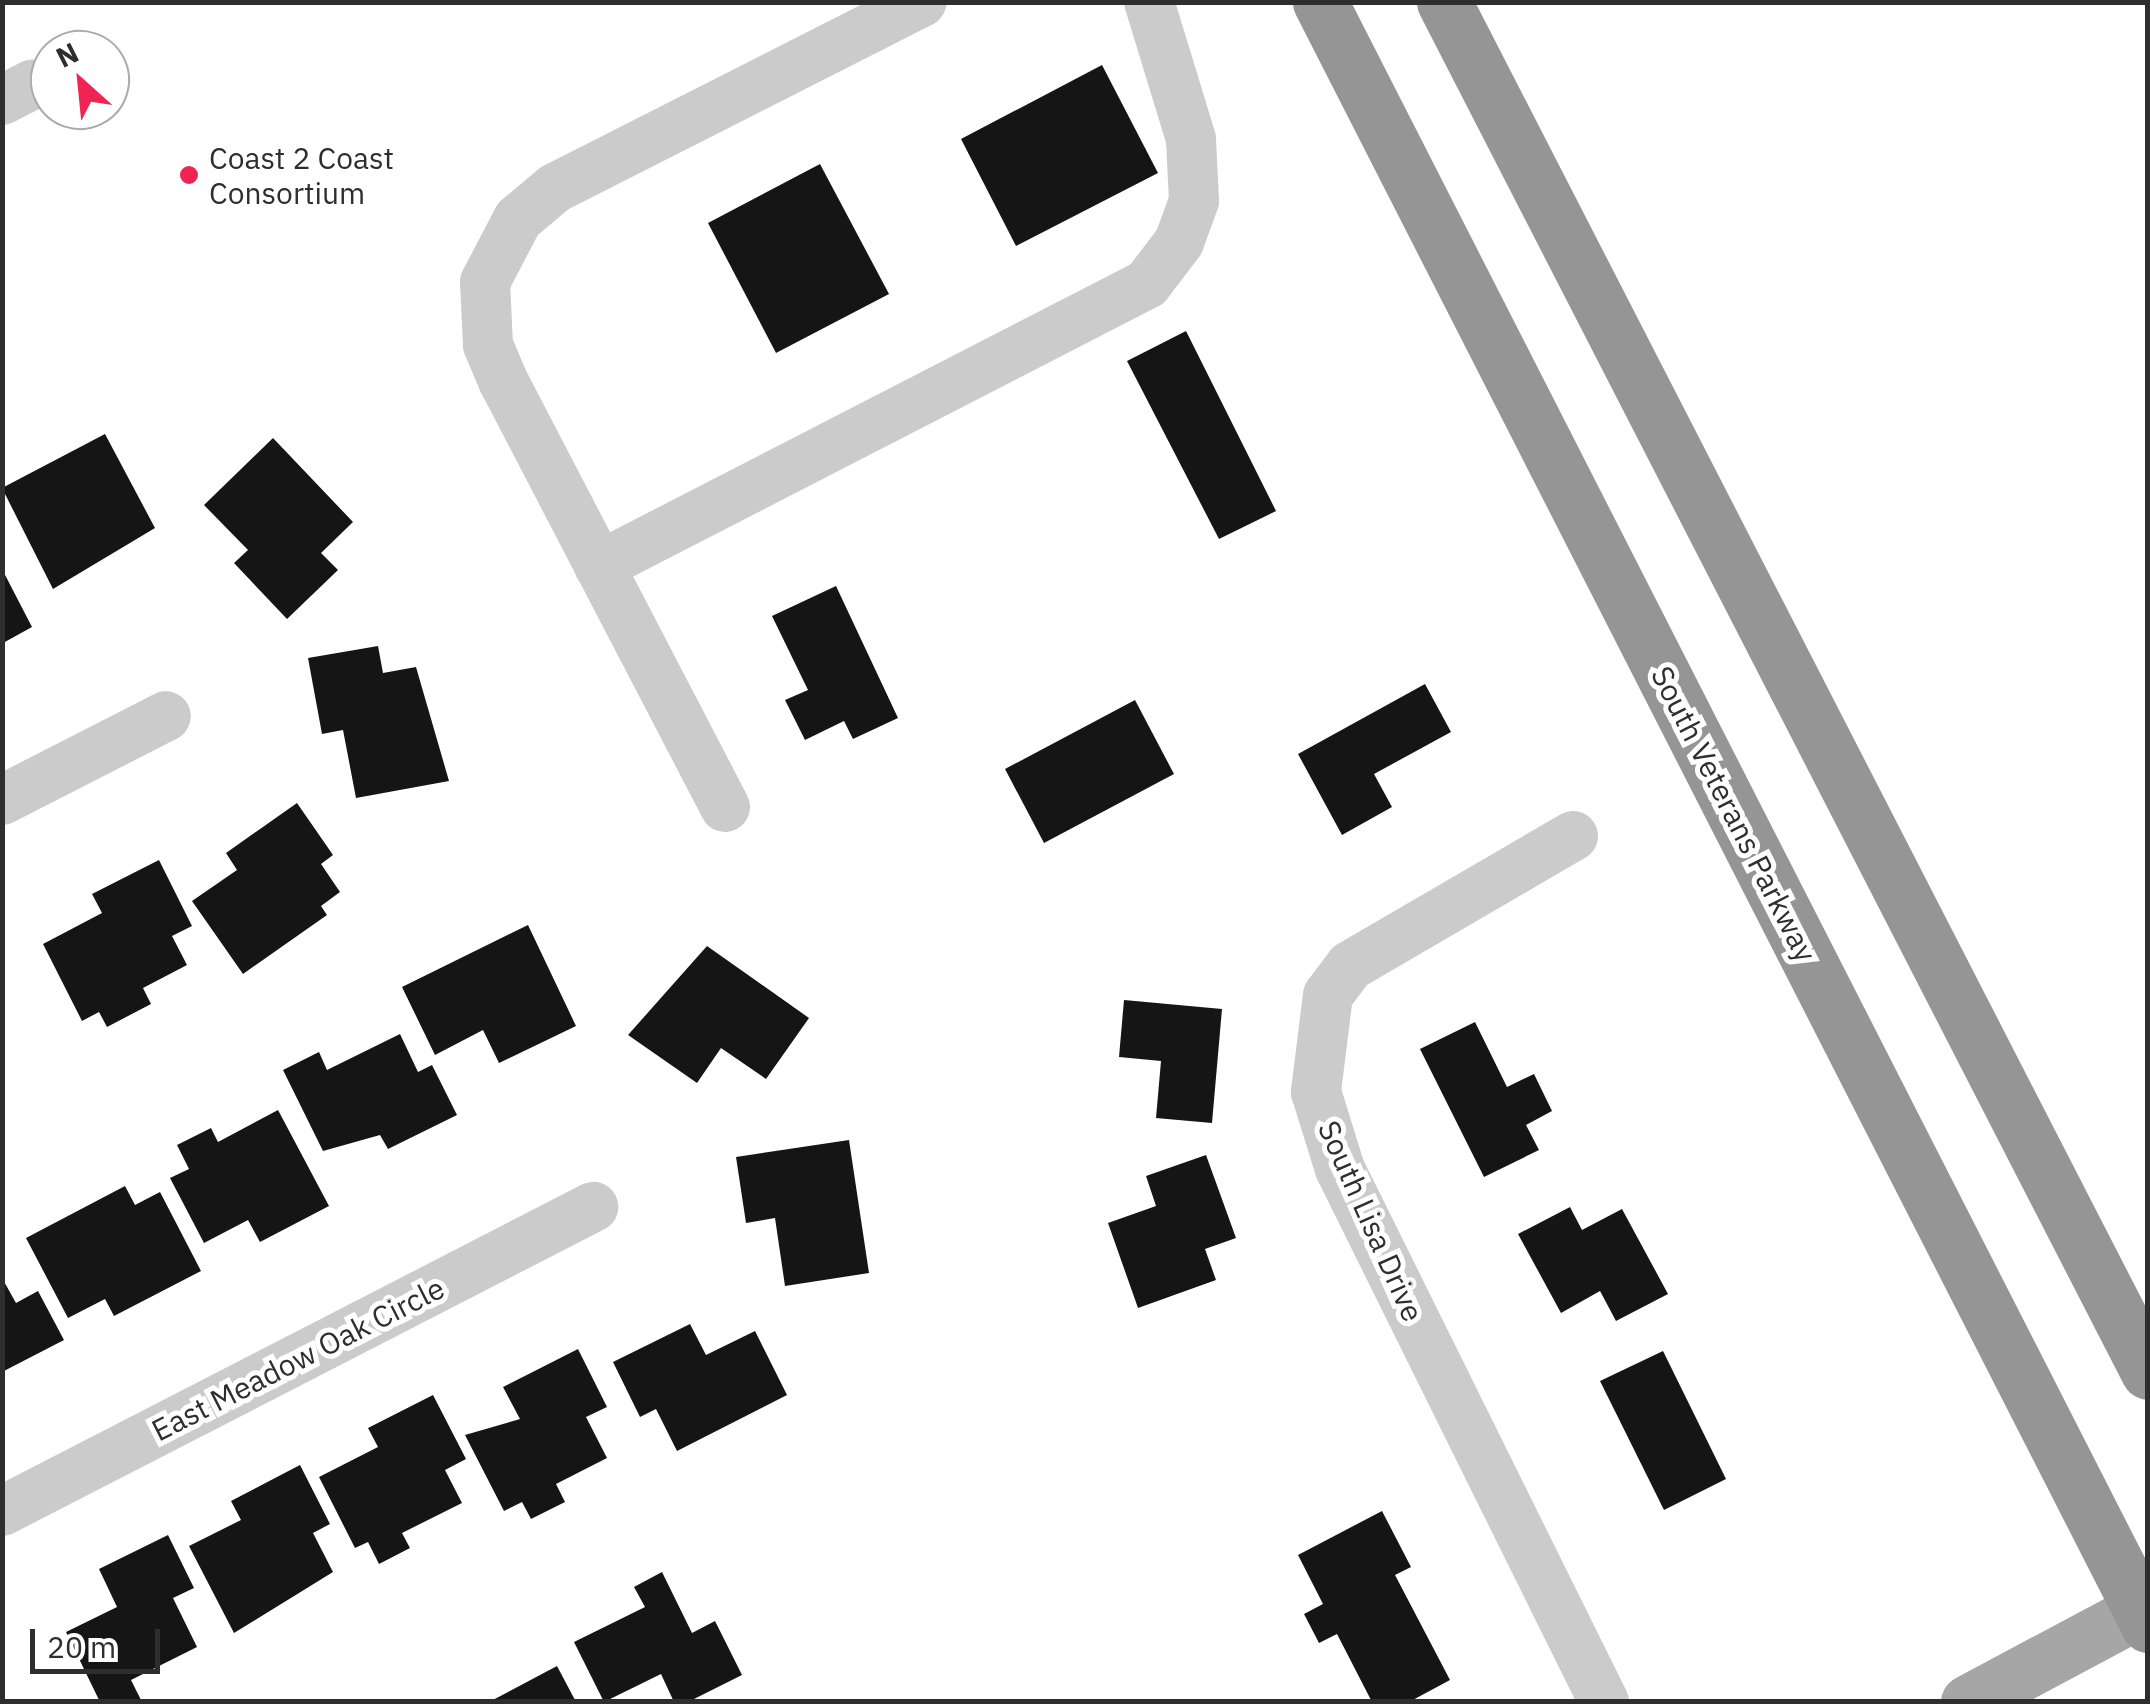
<!DOCTYPE html>
<style>
body{margin:0}
#map{position:relative;width:2150px;height:1704px;overflow:hidden;background:#fff;font-family:"IBM Plex Sans",sans-serif}
div>[style]{position:absolute}
.building>*{inset:0;background:#151515}
.minor>*{height:50px;margin:-25px;padding:0 25px;transform-origin:25px;border-radius:25px;background:#cbcbcb}
.major>*{height:55px;margin:-27.5px;padding:0 27.5px;transform-origin:27.5px;border-radius:27.5px;background:#a6a6a6}
.highway>*{height:55px;margin:-27.5px;padding:0 27.5px;transform-origin:27.5px;border-radius:27.5px;background:#959595}
.dots>*{width:28px;height:28px;translate:-50% -50%;box-sizing:border-box;border:5px solid #fff;border-radius:50%}
span{translate:-50% -50%;white-space:nowrap;text-align:center;line-height:1.15;-webkit-text-stroke:10px #fff;paint-order:stroke}
.poi-label{font-size:30px;color:#2e2e2e}
.left{translate:0 -50%;text-align:left}
.street-label{font-size:30px;color:#2e2e2e}
.frame{position:absolute;inset:0;border:5px solid #2e2e2e;pointer-events:none}
.north{position:absolute;left:30px;top:30px;width:100px;height:100px;box-sizing:border-box;background:#fff;border:2px solid #ababab;border-radius:50%;rotate:333deg;font-size:28px;font-weight:700;line-height:40px;text-align:center;color:#2e2e2e}
.north::after{content:'';display:block;margin:auto;width:35px;height:45px;background:#f02454;clip-path:polygon(50% 0,100% 100%,50% 72%,0 100%)}
.scale{position:absolute;left:30px;top:1629px;width:130px;height:45px;box-sizing:border-box;border:5px solid #2e2e2e;border-top:0;padding-left:12px;font-size:30px;line-height:35px;white-space:nowrap;color:#2e2e2e;-webkit-text-stroke:8px #fff;paint-order:stroke}
</style>
<div id="map">
<div class="building">
<div style="clip-path:polygon(1102px 65px,1158px 173px,1016px 246px,961px 139px)"></div>
<div style="clip-path:polygon(820px 164px,889px 294px,776px 353px,708px 223px)"></div>
<div style="clip-path:polygon(1186px 331px,1276px 511px,1219px 539px,1127px 361px)"></div>
<div style="clip-path:polygon(105px 434px,155px 528px,53px 589px,2px 488px)"></div>
<div style="clip-path:polygon(273px 438px,353px 522px,321px 553px,338px 570px,287px 619px,234px 563px,248px 550px,204px 505px)"></div>
<div style="clip-path:polygon(3px 571px,32px 627px,3px 643px)"></div>
<div style="clip-path:polygon(836px 586px,898px 718px,853px 739px,844px 721px,805px 740px,785px 700px,808px 690px,772px 616px)"></div>
<div style="clip-path:polygon(378px 646px,383px 673px,416px 667px,449px 781px,356px 798px,343px 730px,322px 734px,308px 658px)"></div>
<div style="clip-path:polygon(1425px 684px,1451px 732px,1374px 774px,1392px 807px,1342px 835px,1298px 754px)"></div>
<div style="clip-path:polygon(1135px 700px,1174px 774px,1044px 843px,1005px 769px)"></div>
<div style="clip-path:polygon(297px 803px,333px 855px,321px 864px,340px 892px,321px 906px,327px 915px,243px 974px,192px 901px,237px 870px,226px 853px)"></div>
<div style="clip-path:polygon(159px 860px,192px 926px,172px 936px,187px 965px,143px 988px,151px 1004px,107px 1027px,99px 1012px,82px 1021px,43px 944px,102px 913px,92px 894px)"></div>
<div style="clip-path:polygon(528px 925px,576px 1026px,499px 1063px,483px 1030px,435px 1055px,402px 987px)"></div>
<div style="clip-path:polygon(707px 946px,809px 1018px,766px 1079px,721px 1048px,697px 1083px,628px 1035px)"></div>
<div style="clip-path:polygon(1124px 1000px,1222px 1009px,1212px 1123px,1156px 1118px,1161px 1061px,1119px 1057px)"></div>
<div style="clip-path:polygon(1475px 1022px,1507px 1087px,1534px 1074px,1552px 1111px,1526px 1125px,1539px 1150px,1484px 1177px,1420px 1049px)"></div>
<div style="clip-path:polygon(400px 1034px,418px 1072px,432px 1065px,457px 1115px,388px 1149px,380px 1135px,323px 1151px,283px 1070px,319px 1052px,327px 1070px)"></div>
<div style="clip-path:polygon(278px 1110px,329px 1206px,260px 1242px,248px 1220px,204px 1243px,170px 1178px,189px 1169px,177px 1145px,211px 1128px,218px 1142px)"></div>
<div style="clip-path:polygon(849px 1140px,869px 1273px,785px 1286px,775px 1218px,746px 1223px,736px 1157px)"></div>
<div style="clip-path:polygon(1206px 1155px,1236px 1238px,1205px 1249px,1216px 1280px,1138px 1308px,1108px 1223px,1156px 1206px,1146px 1176px)"></div>
<div style="clip-path:polygon(125px 1186px,135px 1205px,160px 1192px,201px 1271px,114px 1316px,105px 1299px,68px 1318px,26px 1238px)"></div>
<div style="clip-path:polygon(1570px 1207px,1582px 1230px,1622px 1209px,1668px 1294px,1616px 1321px,1600px 1291px,1561px 1313px,1518px 1234px)"></div>
<div style="clip-path:polygon(2px 1278px,16px 1303px,38px 1291px,64px 1340px,2px 1372px)"></div>
<div style="clip-path:polygon(690px 1324px,706px 1355px,755px 1331px,787px 1395px,677px 1451px,656px 1409px,640px 1417px,613px 1362px)"></div>
<div style="clip-path:polygon(578px 1349px,607px 1407px,586px 1417px,607px 1458px,556px 1484px,565px 1502px,531px 1519px,522px 1502px,504px 1511px,465px 1435px,520px 1419px,503px 1387px)"></div>
<div style="clip-path:polygon(1663px 1351px,1726px 1479px,1664px 1510px,1600px 1381px)"></div>
<div style="clip-path:polygon(433px 1395px,466px 1459px,445px 1470px,462px 1503px,402px 1533px,410px 1548px,379px 1564px,368px 1542px,355px 1548px,319px 1477px,378px 1447px,368px 1428px)"></div>
<div style="clip-path:polygon(300px 1465px,330px 1524px,313px 1533px,333px 1572px,234px 1633px,189px 1546px,241px 1520px,231px 1501px)"></div>
<div style="clip-path:polygon(1382px 1511px,1411px 1567px,1395px 1575px,1450px 1680px,1409px 1702px,1372px 1702px,1337px 1634px,1319px 1643px,1304px 1614px,1323px 1604px,1298px 1555px)"></div>
<div style="clip-path:polygon(168px 1535px,194px 1588px,173px 1598px,197px 1647px,131px 1680px,142px 1702px,100px 1702px,66px 1632px,117px 1607px,99px 1569px)"></div>
<div style="clip-path:polygon(662px 1572px,692px 1633px,715px 1621px,742px 1675px,688px 1702px,674px 1702px,661px 1674px,604px 1702px,574px 1642px,645px 1607px,634px 1587px)"></div>
<div style="clip-path:polygon(557px 1666px,576px 1702px,489px 1702px)"></div>
</div>
<div class="minor">
<div style="left:2px;top:100px;width:34px;rotate:-27deg"></div>
<div style="left:599px;top:566px;width:616px;rotate:-27.23deg"></div>
<div style="left:1147px;top:284px;width:53px;rotate:-52.7deg"></div>
<div style="left:1179px;top:242px;width:44px;rotate:-69.9deg"></div>
<div style="left:1194px;top:201px;width:62px;rotate:-92.8deg"></div>
<div style="left:1191px;top:139px;width:143px;rotate:-107deg"></div>
<div style="left:2px;top:800px;width:184px;rotate:-27.1deg"></div>
<div style="left:725px;top:807px;width:478px;rotate:-117.5deg"></div>
<div style="left:504px;top:383px;width:41px;rotate:-112.8deg"></div>
<div style="left:488px;top:345px;width:63px;rotate:-92.7deg"></div>
<div style="left:485px;top:282px;width:71px;rotate:-62.4deg"></div>
<div style="left:518px;top:219px;width:48px;rotate:-40deg"></div>
<div style="left:555px;top:188px;width:411px;rotate:-26.9deg"></div>
<div style="left:1573px;top:836px;width:258px;rotate:149.8deg"></div>
<div style="left:1350px;top:966px;width:36px;rotate:127deg"></div>
<div style="left:1328px;top:995px;width:98px;rotate:97.1deg"></div>
<div style="left:1316px;top:1092px;width:81px;rotate:72.7deg"></div>
<div style="left:1340px;top:1169px;width:595px;rotate:63.65deg"></div>
<div style="left:2px;top:1511px;width:665px;rotate:-27.22deg"></div>
</div>
<div class="major">
<div style="left:1968px;top:1702px;width:204px;rotate:-28.1deg"></div>
</div>
<div class="highway">
<div style="left:1320px;top:2px;width:1822px;rotate:62.97deg"></div>
<div style="left:1444px;top:2px;width:1540px;rotate:62.8deg"></div>
</div>
<div class="dots">
<div style="left:189px;top:175px;background:#f02454"></div>
</div>
<div class="poi-label">
<span class="left" style="left:209px;top:175px">Coast 2 Coast<br>Consortium</span>
</div>
<div class="street-label">
<span style="left:1734px;top:814px;rotate:63deg">South Veterans Parkway</span>
<span style="left:1371px;top:1221px;rotate:66deg">South Lisa Drive</span>
<span style="left:298px;top:1359px;rotate:-27deg">East Meadow Oak Circle</span>
</div>
<div class="frame"></div>
<div class="north">N</div>
<div class="scale">20 m</div>
</div>
